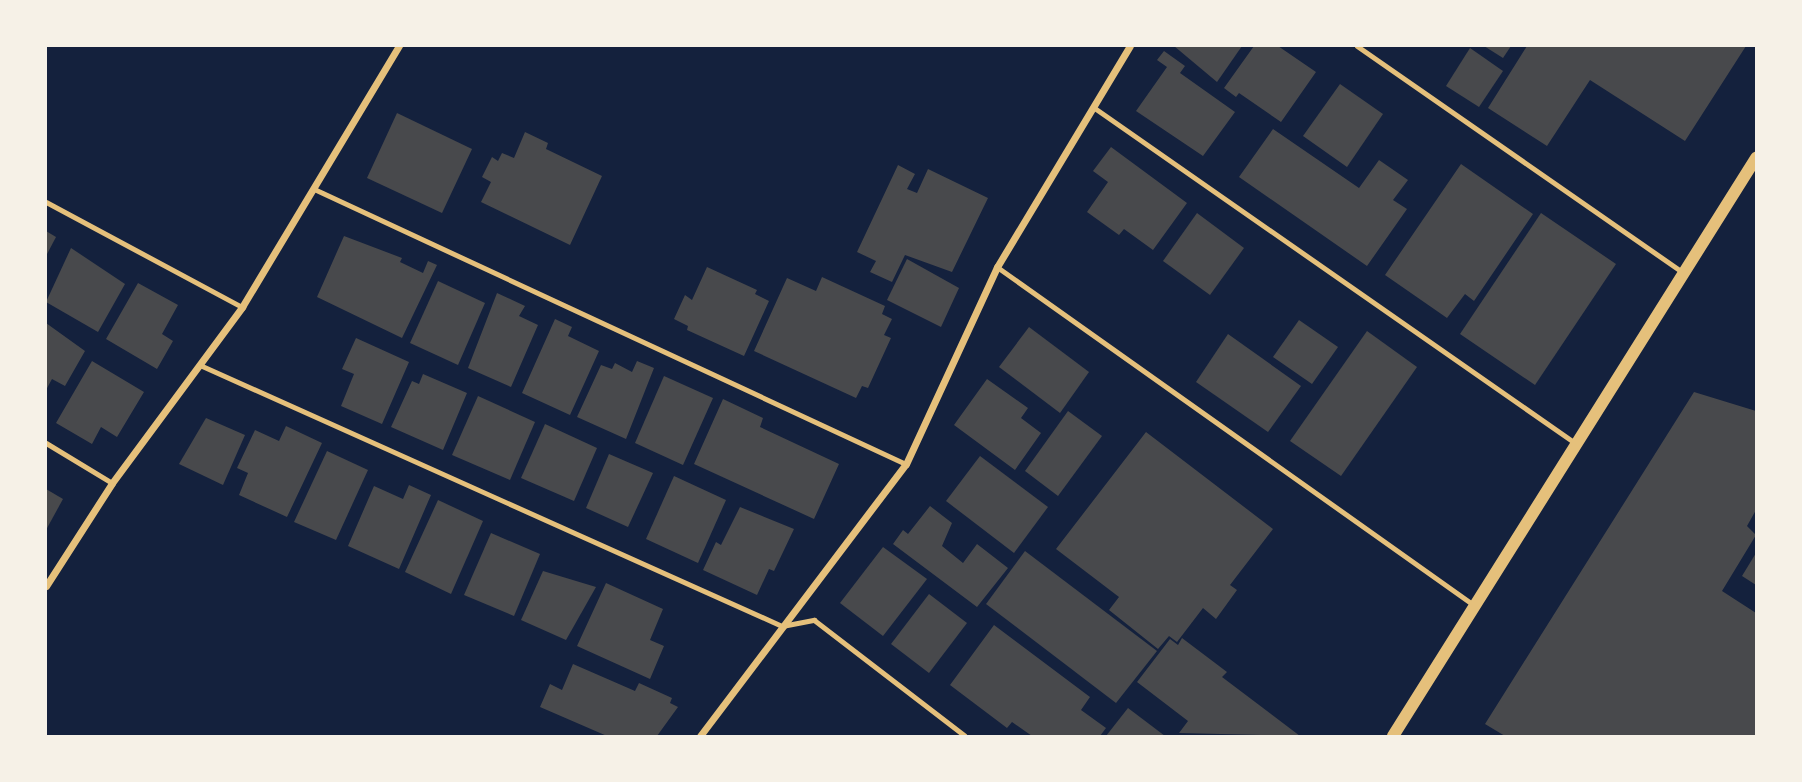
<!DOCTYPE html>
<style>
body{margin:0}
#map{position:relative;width:1802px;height:782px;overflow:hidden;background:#14213d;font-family:"Varela Round",sans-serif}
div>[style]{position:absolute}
.building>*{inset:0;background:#48494c}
.service>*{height:5px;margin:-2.5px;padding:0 2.5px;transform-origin:2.5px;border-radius:2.5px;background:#e5c07b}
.minor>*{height:7px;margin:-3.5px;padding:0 3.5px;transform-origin:3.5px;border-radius:3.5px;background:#e5c07b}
.tertiary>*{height:12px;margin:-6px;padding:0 6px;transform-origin:6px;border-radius:6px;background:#e5c07b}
span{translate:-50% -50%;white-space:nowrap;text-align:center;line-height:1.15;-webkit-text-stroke:6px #f6f1e7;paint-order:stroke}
.frame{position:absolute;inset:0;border:47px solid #f6f1e7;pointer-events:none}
</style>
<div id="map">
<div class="building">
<div style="clip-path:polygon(1174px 46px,1242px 46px,1217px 82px)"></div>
<div style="clip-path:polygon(1254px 46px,1278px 46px,1316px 72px,1281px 122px,1239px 93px,1236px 97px,1224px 88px)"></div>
<div style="clip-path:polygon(1484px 46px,1511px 46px,1503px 58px)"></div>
<div style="clip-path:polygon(1527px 46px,1746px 46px,1685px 141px,1590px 80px,1547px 146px,1488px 108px)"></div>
<div style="clip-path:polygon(1470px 48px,1503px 71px,1479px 107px,1446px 86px)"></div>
<div style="clip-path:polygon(1164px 51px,1185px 66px,1180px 73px,1235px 112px,1203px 156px,1136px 111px,1167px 67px,1157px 60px)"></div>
<div style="clip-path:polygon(1340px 84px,1383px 114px,1347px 167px,1303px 136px)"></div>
<div style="clip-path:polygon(397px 113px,472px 149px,442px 213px,367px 178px)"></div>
<div style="clip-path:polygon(1273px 129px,1359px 188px,1379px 160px,1408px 180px,1393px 200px,1407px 209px,1367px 266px,1239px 177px)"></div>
<div style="clip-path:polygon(525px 132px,548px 143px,546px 149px,602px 176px,570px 245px,481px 202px,491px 182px,482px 177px,492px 157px,498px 161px,502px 153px,514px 158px)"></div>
<div style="clip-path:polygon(1111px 147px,1187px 203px,1153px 250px,1124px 229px,1119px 235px,1087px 212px,1108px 182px,1093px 171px)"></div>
<div style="clip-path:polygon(1461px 164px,1533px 214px,1474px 301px,1465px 294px,1447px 318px,1385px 275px)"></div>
<div style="clip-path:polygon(898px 165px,915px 174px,907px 189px,917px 193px,928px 169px,988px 198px,952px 272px,905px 255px,892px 282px,870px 272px,876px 261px,857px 252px)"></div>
<div style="clip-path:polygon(1197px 213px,1244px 248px,1210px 295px,1163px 261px)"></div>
<div style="clip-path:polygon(1541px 213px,1616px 264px,1535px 385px,1460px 334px)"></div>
<div style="clip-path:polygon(46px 231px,56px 237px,46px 256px)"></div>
<div style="clip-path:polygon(344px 236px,402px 258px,400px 262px,423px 273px,428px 261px,437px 265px,402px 338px,317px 297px)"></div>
<div style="clip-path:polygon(71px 248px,125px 284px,98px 332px,46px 302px)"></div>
<div style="clip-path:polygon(907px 259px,959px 288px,941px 327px,887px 300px)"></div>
<div style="clip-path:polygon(707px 267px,757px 290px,755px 294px,769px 301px,744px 356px,687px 330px,688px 326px,674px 319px,685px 295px,692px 300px)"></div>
<div style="clip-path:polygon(822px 277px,885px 306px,882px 314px,892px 319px,884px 335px,891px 338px,868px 388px,862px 386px,856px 398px,754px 351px,787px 278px,816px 291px)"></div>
<div style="clip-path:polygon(438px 281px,485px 303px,458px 365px,410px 343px)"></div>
<div style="clip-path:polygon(138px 283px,178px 305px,162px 334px,173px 341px,157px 369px,106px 339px)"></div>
<div style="clip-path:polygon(497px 293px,525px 306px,519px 316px,538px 325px,511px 387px,468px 368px)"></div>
<div style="clip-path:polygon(555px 319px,572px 327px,568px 336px,599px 351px,570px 415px,522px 393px)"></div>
<div style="clip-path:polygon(1299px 320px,1338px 347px,1312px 384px,1273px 357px)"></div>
<div style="clip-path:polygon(46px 323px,85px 351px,65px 386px,52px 379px,46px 390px)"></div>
<div style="clip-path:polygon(1029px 327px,1089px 372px,1060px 413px,999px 367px)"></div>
<div style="clip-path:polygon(1367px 331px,1417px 367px,1341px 476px,1290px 441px)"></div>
<div style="clip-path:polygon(1228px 334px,1301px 386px,1268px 432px,1196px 382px)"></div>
<div style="clip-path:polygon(356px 338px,409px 362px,382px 424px,341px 406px,354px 374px,342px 369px)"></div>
<div style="clip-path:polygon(92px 361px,144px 392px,117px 437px,101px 427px,92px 444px,56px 423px)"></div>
<div style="clip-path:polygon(637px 361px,654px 368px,626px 439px,577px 417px,601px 365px,612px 369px,615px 363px,632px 372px)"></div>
<div style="clip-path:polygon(423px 374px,467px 393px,443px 450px,391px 427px,412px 381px,419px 384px)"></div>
<div style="clip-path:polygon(664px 376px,713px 398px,683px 465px,635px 443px)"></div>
<div style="clip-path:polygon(987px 379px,1028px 408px,1021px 418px,1041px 433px,1015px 470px,954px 425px)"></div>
<div style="clip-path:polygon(1694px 392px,1756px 411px,1756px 510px,1747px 526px,1756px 535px,1722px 591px,1756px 613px,1756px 736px,1505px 736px,1485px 724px)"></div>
<div style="clip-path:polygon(478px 396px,535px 422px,510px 480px,452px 455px)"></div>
<div style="clip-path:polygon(723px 399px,763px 418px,760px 427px,839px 464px,814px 519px,694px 464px)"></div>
<div style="clip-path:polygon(1068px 411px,1102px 436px,1058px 496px,1025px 471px)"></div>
<div style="clip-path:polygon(206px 418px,245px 435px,223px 485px,179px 464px)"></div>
<div style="clip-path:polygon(545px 424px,597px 448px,574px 501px,521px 478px)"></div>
<div style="clip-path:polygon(286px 426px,322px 443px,287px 517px,239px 495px,248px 473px,237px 468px,255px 430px,279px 441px)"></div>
<div style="clip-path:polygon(1146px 432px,1273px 529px,1230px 585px,1237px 590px,1216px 619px,1203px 608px,1177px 642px,1169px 636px,1158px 649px,1109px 610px,1119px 597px,1056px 549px)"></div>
<div style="clip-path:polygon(327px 451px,368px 470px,336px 540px,294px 522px)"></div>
<div style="clip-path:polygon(609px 454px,653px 473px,628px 527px,586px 508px)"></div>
<div style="clip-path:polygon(980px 456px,1048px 507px,1014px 553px,946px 501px)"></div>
<div style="clip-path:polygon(674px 476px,726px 500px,698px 563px,646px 539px)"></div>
<div style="clip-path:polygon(409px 485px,431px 495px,399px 569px,348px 546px,374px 486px,403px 499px)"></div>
<div style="clip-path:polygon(46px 489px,63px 499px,46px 530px)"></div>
<div style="clip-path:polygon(438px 500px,483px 521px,451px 594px,405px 572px)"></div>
<div style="clip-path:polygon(930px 506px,952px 523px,942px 546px,963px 563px,977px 544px,1008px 568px,977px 607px,893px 544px,903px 530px,908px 534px)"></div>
<div style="clip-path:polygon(740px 507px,794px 529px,774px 571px,769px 569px,757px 595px,703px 570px,716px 542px,721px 545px)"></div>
<div style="clip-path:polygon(491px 533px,540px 554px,514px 616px,464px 595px)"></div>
<div style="clip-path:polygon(883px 547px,927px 579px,883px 636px,840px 603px)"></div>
<div style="clip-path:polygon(1025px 551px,1157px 651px,1116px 703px,986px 604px)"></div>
<div style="clip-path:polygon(1756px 553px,1756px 585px,1742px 576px)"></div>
<div style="clip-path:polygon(543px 571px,596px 587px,566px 640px,521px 620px)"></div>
<div style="clip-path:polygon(606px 583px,663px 609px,650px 640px,664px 646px,650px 679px,577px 646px)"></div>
<div style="clip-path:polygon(929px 594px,967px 623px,929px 673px,891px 644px)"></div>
<div style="clip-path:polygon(994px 625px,1090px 697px,1081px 710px,1106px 728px,1100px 736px,1032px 736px,1012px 722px,1007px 728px,950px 685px)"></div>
<div style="clip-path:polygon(1182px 638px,1227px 672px,1222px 677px,1300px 736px,1179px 733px,1188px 721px,1137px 682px,1170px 639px,1178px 645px)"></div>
<div style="clip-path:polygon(573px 664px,635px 691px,639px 683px,672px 698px,670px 703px,678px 707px,657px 736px,607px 736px,540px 707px,550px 684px,562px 690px)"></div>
<div style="clip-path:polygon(1128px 708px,1165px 736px,1106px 736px)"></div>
</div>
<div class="service">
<div style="left:1357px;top:46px;width:396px;rotate:34.8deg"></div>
<div style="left:1093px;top:107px;width:588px;rotate:34.88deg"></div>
<div style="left:314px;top:189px;width:653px;rotate:24.92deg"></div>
<div style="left:46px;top:202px;width:222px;rotate:28.2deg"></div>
<div style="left:997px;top:267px;width:586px;rotate:35.34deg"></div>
<div style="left:202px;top:366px;width:636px;rotate:24.15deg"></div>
<div style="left:782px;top:626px;width:33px;rotate:-11deg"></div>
<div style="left:814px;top:620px;width:190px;rotate:37.5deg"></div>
<div style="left:46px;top:443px;width:77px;rotate:31.2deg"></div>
</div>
<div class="minor">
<div style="left:46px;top:586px;width:122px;rotate:-57.3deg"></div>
<div style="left:112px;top:483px;width:219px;rotate:-53.5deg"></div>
<div style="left:242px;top:307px;width:305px;rotate:-59deg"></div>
<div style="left:700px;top:736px;width:341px;rotate:-52.9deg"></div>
<div style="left:906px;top:464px;width:217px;rotate:-65.2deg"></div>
<div style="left:997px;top:267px;width:258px;rotate:-59deg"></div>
</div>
<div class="tertiary">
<div style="left:1393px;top:736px;width:683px;rotate:-57.87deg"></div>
</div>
<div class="frame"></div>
</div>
